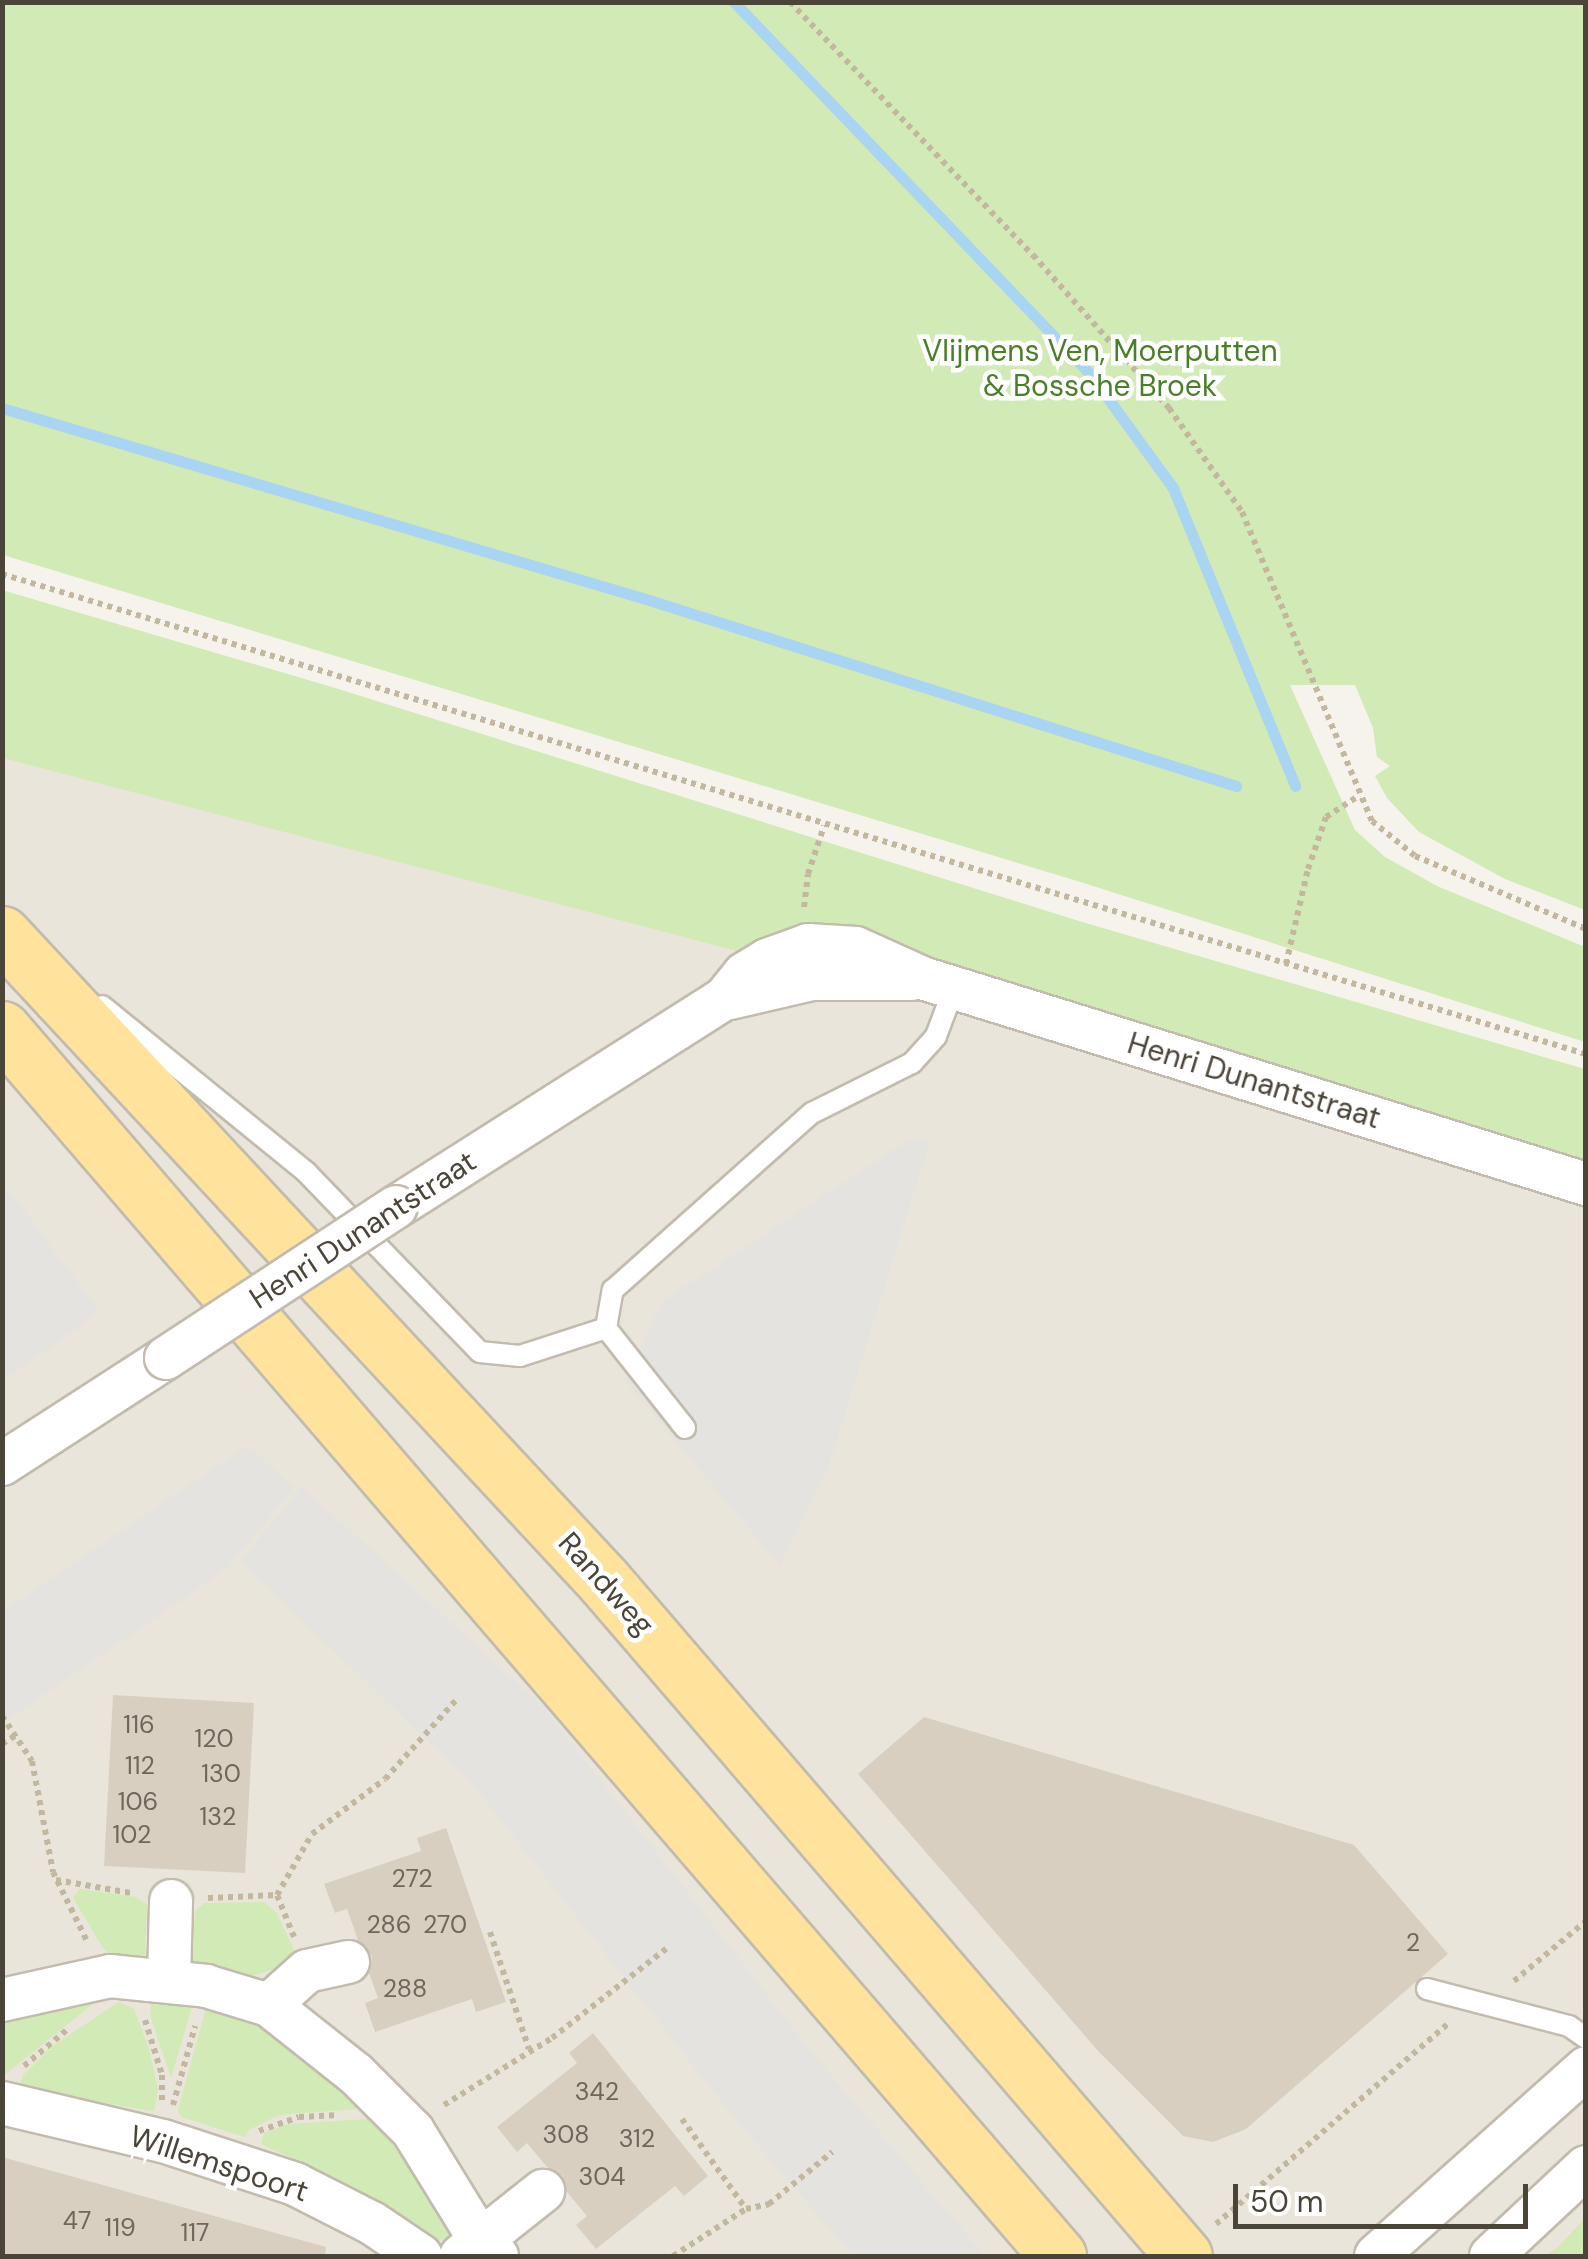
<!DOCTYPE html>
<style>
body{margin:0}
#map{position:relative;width:1588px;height:2259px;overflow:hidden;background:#f6f3ec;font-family:"DM Sans",sans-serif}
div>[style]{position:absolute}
.residential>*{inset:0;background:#eae5da}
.green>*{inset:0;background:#d2eab5}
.parking>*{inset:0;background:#e5e3e0}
.stream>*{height:11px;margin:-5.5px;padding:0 5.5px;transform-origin:5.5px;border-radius:5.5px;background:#a9d4f2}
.building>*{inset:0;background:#d8cfc1}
.path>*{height:6px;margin-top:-3px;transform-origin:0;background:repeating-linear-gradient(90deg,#c4b79f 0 5px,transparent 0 10px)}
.roads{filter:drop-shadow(2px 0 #c2bbae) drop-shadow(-2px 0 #c2bbae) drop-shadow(0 2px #c2bbae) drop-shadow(0 -2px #c2bbae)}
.lane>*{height:20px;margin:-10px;padding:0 10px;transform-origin:10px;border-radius:10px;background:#fff}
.street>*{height:42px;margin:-21px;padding:0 21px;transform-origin:21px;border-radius:21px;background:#fff}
.primary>*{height:55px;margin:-27.5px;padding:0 27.5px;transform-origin:27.5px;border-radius:27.5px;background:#ffe39c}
.bridges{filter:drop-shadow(2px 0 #c2bbae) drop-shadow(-2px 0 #c2bbae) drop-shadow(0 2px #c2bbae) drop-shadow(0 -2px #c2bbae)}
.street-bridge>*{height:42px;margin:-21px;padding:0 21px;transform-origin:21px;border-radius:21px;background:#fff}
span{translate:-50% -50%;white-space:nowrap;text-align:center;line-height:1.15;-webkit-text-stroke:9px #fff;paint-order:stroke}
.number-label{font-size:25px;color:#6e675b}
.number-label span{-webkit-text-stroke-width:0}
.park-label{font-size:30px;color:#4a7f2a}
.street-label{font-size:30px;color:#4b4439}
.frame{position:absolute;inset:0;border:5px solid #4b4439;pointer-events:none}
.scale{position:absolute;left:1233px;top:2184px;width:295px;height:45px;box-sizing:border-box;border:5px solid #4b4439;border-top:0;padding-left:12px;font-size:30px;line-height:35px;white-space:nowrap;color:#4b4439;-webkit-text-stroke:8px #fff;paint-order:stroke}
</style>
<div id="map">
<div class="residential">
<div style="clip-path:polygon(2px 732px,1394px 1123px,1585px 1190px,1585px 2256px,3px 2256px)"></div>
</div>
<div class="green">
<div style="clip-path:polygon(2px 3px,1585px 3px,1585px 910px,1505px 879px,1419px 832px,1387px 798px,1375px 776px,1390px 766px,1377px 757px,1373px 728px,1355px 685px,1290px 685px,1355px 830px,1385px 857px,1437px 886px,1585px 947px,1585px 1042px,1074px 880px,3px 555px)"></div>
<div style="clip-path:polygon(2px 590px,332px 687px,1079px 921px,1585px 1069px,1585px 1166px,777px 934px,737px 951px,3px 758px)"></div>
<div style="clip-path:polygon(79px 1889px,136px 1897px,147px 1904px,145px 1956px,132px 1964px,119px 1963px,103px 1948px,73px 1898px)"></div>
<div style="clip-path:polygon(264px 1902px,277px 1913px,295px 1952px,289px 1964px,240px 1980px,192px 1964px,195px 1911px,204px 1903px)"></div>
<div style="clip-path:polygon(97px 1997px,93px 2004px,3px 2076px,3px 2013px)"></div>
<div style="clip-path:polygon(152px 1998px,193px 2003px,171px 2078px,150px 2015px)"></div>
<div style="clip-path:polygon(119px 2002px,134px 2009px,149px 2049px,158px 2089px,154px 2111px,18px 2090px,23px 2075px,54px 2045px)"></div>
<div style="clip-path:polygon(206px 2008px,267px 2022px,362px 2104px,357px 2109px,279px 2115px,249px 2130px,245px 2137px,181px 2117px,178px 2110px)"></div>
<div style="clip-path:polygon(367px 2119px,391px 2127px,452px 2232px,448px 2237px,435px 2242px,321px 2172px,261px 2144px,264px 2133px,289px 2124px)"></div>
<div style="clip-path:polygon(1585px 2218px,1585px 2256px,1544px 2256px,1557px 2248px)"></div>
</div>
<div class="parking">
<div style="clip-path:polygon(910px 1139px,930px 1141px,830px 1462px,780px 1566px,625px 1381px,661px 1302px)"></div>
<div style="clip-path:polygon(3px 1182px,100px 1312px,3px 1381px,2px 1381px)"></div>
<div style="clip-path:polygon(248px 1445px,294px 1488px,227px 1569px,3px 1723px,3px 1611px)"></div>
<div style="clip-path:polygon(302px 1486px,544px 1707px,813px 2054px,985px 2256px,853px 2256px,735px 2119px,473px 1785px,240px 1561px)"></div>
</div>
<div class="stream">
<div style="left:734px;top:2px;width:516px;rotate:46.26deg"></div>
<div style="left:1091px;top:375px;width:140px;rotate:54deg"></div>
<div style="left:1173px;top:488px;width:322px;rotate:67.7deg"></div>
<div style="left:2px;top:408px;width:675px;rotate:16.53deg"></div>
<div style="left:649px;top:600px;width:616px;rotate:17.58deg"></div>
</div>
<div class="building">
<div style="clip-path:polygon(113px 1695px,254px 1703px,245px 1873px,104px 1866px)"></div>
<div style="clip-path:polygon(924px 1717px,1354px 1845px,1448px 1954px,1246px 2129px,1213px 2142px,1183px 2136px,1099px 2052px,858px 1774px)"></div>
<div style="clip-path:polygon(446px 1828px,506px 2002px,476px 2012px,472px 1999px,375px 2032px,365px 2003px,378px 1998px,369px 1973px,372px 1956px,358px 1940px,347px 1909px,335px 1913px,324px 1884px,421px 1851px,417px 1838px)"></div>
<div style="clip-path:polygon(593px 2033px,708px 2176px,684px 2196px,675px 2186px,596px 2249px,576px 2225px,587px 2216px,567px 2192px,562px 2175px,547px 2167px,527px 2143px,517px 2152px,497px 2127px,577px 2063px,569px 2053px)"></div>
<div style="clip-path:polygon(2px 2157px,326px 2247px,325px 2256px,2px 2256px)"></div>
</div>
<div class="path">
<div style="left:790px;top:2px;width:351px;rotate:46.2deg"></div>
<div style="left:1033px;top:255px;width:205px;rotate:48.4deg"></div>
<div style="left:1169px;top:408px;width:127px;rotate:54.9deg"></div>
<div style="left:1242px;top:512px;width:335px;rotate:67.2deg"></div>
<div style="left:1372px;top:821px;width:55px;rotate:39.1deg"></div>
<div style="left:1415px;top:856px;width:186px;rotate:23.1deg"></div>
<div style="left:2px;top:574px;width:1655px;rotate:16.86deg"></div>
<div style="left:804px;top:907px;width:33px;rotate:-83deg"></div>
<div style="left:808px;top:874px;width:51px;rotate:-71.6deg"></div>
<div style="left:1286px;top:964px;width:98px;rotate:-77deg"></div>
<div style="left:1308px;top:869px;width:55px;rotate:-70.9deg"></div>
<div style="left:1326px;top:817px;width:40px;rotate:-32.9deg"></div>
<div style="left:2px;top:1716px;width:54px;rotate:56.3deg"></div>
<div style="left:32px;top:1761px;width:113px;rotate:79.3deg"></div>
<div style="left:53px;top:1872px;width:77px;rotate:63.8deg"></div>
<div style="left:2px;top:1744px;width:15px;rotate:-32deg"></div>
<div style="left:56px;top:1880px;width:76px;rotate:9.8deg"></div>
<div style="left:208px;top:1898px;width:69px;rotate:-2.5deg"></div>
<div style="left:490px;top:1932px;width:123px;rotate:71.6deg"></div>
<div style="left:294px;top:1937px;width:45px;rotate:-112deg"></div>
<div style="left:277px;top:1895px;width:70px;rotate:-60.2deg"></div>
<div style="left:312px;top:1834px;width:91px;rotate:-37deg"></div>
<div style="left:385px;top:1779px;width:109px;rotate:-48deg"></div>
<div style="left:1514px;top:1981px;width:94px;rotate:-39.8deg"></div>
<div style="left:145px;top:2020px;width:58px;rotate:72.8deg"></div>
<div style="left:162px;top:2075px;width:25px;rotate:90deg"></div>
<div style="left:24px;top:2066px;width:57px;rotate:-40.1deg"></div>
<div style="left:173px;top:2105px;width:82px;rotate:-74.4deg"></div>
<div style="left:444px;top:2105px;width:127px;rotate:-31.8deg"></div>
<div style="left:552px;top:2038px;width:145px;rotate:-38deg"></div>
<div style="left:682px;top:2119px;width:110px;rotate:54.6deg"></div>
<div style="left:259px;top:2131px;width:42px;rotate:-19.3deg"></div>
<div style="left:299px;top:2117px;width:40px;rotate:-2.9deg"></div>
<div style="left:1216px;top:2224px;width:308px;rotate:-40.8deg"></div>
<div style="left:673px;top:2256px;width:87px;rotate:-32.8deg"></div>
<div style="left:746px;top:2209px;width:24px;rotate:-12deg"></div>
<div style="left:769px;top:2204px;width:82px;rotate:-39.5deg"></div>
</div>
<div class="roads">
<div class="lane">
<div style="left:102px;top:1006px;width:263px;rotate:39.1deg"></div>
<div style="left:306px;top:1172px;width:250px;rotate:46deg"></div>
<div style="left:480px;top:1352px;width:40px;rotate:5.7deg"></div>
<div style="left:520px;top:1356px;width:90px;rotate:-18deg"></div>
<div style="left:685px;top:1428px;width:127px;rotate:-128.3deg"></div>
<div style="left:606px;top:1328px;width:39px;rotate:-80deg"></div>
<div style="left:613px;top:1290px;width:266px;rotate:-41.7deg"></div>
<div style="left:812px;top:1113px;width:112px;rotate:-26.6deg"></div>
<div style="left:912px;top:1063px;width:36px;rotate:-48deg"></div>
<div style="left:936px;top:1036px;width:51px;rotate:-69.4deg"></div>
<div style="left:1427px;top:1989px;width:147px;rotate:14.6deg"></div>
<div style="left:1569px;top:2026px;width:21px;rotate:35deg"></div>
</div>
<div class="street">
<div style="left:730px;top:998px;width:84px;rotate:-13deg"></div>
<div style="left:812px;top:979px;width:99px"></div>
<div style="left:396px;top:1207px;width:388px;rotate:-32.4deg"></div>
<div style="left:724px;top:999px;width:32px;rotate:-51deg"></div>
<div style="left:744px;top:974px;width:27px;rotate:-31deg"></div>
<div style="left:767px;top:960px;width:44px;rotate:-20.1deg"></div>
<div style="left:808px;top:945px;width:48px;rotate:3.6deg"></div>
<div style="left:856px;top:948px;width:72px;rotate:24.4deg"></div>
<div style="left:922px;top:978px;width:695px;rotate:17.24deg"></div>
<div style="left:2px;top:1464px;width:195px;rotate:-32.9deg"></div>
<div style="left:169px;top:1980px;width:79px;rotate:-88.5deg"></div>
<div style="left:2px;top:2000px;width:111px;rotate:-12.5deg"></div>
<div style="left:110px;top:1976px;width:97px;rotate:5.9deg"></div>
<div style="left:206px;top:1986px;width:66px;rotate:16.8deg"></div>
<div style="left:269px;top:2005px;width:111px;rotate:38.4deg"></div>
<div style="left:356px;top:2074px;width:81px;rotate:45deg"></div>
<div style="left:413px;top:2131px;width:132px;rotate:58.4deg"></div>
<div style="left:482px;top:2243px;width:20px;rotate:41deg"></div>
<div style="left:269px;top:2005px;width:51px;rotate:-41.8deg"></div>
<div style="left:307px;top:1971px;width:42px;rotate:-12.4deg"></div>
<div style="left:2px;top:2103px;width:165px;rotate:13.3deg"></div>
<div style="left:163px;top:2141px;width:139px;rotate:18deg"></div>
<div style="left:295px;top:2184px;width:86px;rotate:26.9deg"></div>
<div style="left:372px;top:2223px;width:59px;rotate:34deg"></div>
<div style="left:461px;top:2256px;width:105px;rotate:-38.4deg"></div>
<div style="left:1376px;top:2256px;width:282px;rotate:-41.8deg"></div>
<div style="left:1491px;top:2256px;width:130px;rotate:-43.1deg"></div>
</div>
<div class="primary">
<div style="left:2px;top:934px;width:882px;rotate:47.07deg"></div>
<div style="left:603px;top:1580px;width:891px;rotate:49.32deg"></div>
<div style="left:2px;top:1029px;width:1619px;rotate:49.28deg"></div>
</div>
</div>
<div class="bridges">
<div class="street-bridge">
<div style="left:166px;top:1358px;width:275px;rotate:-33.3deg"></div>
</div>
</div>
<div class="number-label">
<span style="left:139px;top:1725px">116</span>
<span style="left:214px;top:1739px">120</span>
<span style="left:140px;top:1766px">112</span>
<span style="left:221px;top:1774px">130</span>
<span style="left:138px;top:1802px">106</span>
<span style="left:218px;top:1817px">132</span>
<span style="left:132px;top:1835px">102</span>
<span style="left:412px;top:1879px">272</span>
<span style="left:389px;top:1925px">286</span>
<span style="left:445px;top:1925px">270</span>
<span style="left:1413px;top:1943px">2</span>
<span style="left:405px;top:1989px">288</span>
<span style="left:597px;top:2092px">342</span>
<span style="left:566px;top:2135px">308</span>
<span style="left:637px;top:2139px">312</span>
<span style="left:602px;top:2177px">304</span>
<span style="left:77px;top:2221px">47</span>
<span style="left:120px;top:2228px">119</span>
<span style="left:195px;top:2233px">117</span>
</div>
<div class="park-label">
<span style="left:1100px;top:368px">Vlijmens Ven, Moerputten<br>&amp; Bossche Broek</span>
</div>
<div class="street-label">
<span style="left:1254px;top:1081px;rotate:17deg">Henri Dunantstraat</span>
<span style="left:363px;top:1230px;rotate:-33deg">Henri Dunantstraat</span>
<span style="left:606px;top:1584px;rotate:48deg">Randweg</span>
<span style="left:219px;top:2164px;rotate:18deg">Willemspoort</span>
</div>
<div class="frame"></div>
<div class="scale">50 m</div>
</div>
